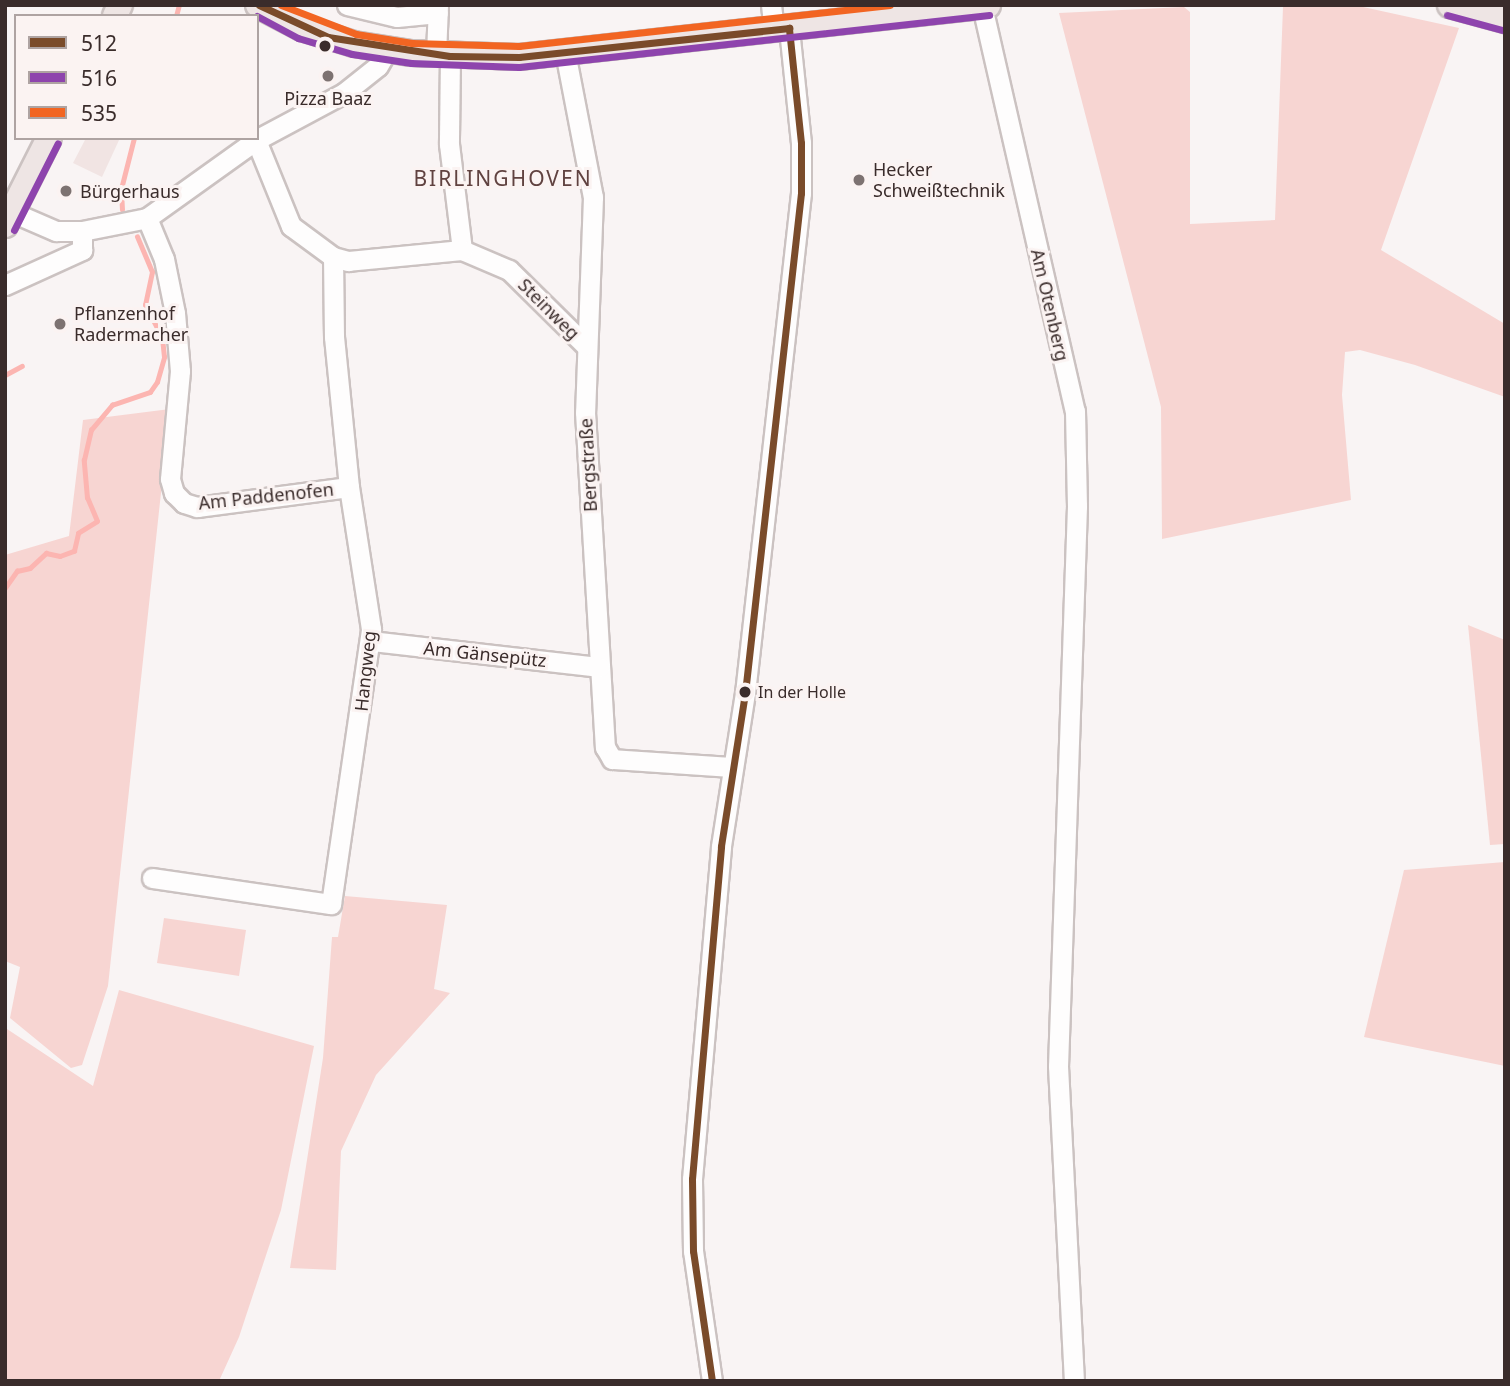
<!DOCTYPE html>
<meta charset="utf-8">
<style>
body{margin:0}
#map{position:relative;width:1510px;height:1386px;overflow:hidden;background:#f9f4f4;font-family:"Noto Sans",sans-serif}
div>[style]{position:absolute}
.built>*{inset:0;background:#f1e4e3}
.green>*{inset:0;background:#f7d5d2}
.stream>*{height:4.5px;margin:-2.25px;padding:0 2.25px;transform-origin:2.25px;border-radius:2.25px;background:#fcb5b1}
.roads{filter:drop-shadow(2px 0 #cbc2c1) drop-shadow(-2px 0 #cbc2c1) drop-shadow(0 2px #cbc2c1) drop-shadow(0 -2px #cbc2c1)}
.minor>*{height:19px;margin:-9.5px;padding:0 9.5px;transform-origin:9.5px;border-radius:9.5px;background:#fefdfd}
.major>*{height:24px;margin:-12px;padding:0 12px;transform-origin:12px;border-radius:12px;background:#eee5e4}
.bus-1>*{height:7px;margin:-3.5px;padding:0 3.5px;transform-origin:3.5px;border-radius:3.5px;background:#7a4b2a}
.bus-2>*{height:7px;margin:-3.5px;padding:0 3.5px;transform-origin:3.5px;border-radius:3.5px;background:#8e44ad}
.bus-3>*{height:7px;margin:-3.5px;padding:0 3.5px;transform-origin:3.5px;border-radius:3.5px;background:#f26522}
.dots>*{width:19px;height:19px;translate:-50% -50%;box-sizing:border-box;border:4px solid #fbf3f2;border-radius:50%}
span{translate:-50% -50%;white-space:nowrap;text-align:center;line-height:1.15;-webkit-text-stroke:6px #fbf3f2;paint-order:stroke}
.bus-label{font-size:16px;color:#3a2c2b}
.left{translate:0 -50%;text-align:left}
.poi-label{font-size:18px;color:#3a2c2b}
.street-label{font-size:18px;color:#3a2c2b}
.quarter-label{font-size:21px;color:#604240;letter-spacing:2px}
.frame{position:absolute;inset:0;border:7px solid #3a2c2b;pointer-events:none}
.legend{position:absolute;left:14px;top:14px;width:245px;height:126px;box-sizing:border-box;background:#fbf3f2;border:2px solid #aea3a2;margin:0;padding:9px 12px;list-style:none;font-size:21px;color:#3a2c2b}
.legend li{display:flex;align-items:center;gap:14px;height:35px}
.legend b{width:35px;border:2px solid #aea3a2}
</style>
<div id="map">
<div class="built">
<div style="clip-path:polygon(86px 138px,120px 138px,102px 177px,73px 163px)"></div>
</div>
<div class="green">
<div style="clip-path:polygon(1354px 5px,1459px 28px,1381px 250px,1505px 324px,1505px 397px,1415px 365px,1360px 350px,1345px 352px,1342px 395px,1351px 500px,1162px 539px,1161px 407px,1059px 13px,1184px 7px,1190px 12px,1190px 224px,1275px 220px,1283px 7px)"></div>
<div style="clip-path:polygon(170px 409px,108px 986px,82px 1065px,71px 1068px,10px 1018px,20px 967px,5px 961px,5px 555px,69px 536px,83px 420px)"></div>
<div style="clip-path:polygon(1468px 625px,1505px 640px,1505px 844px,1490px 845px)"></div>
<div style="clip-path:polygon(1505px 862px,1505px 1066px,1364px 1037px,1404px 870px)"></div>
<div style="clip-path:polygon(345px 896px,447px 905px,434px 989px,450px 993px,376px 1075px,341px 1151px,336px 1270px,290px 1268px,323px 1058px,332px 937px,338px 937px)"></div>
<div style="clip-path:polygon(164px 918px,246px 930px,239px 976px,157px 963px)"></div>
<div style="clip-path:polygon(119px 990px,314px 1046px,281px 1210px,239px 1337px,219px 1381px,5px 1381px,5px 1032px,7px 1029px,93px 1086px)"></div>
</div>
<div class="stream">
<div style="left:176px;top:16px;width:11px;rotate:-75deg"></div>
<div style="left:122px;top:210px;width:21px;rotate:-93deg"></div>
<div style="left:121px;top:189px;width:53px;rotate:-75.7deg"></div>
<div style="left:5px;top:375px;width:19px;rotate:-28deg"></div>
<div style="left:5px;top:588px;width:21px;rotate:-55deg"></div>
<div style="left:17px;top:571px;width:13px;rotate:-13deg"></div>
<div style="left:30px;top:568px;width:22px;rotate:-43deg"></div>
<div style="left:46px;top:553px;width:14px;rotate:12deg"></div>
<div style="left:60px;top:556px;width:15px;rotate:-20deg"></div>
<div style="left:74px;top:551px;width:18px;rotate:-77deg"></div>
<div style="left:78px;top:533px;width:22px;rotate:-32deg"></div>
<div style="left:97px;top:521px;width:25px;rotate:-113deg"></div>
<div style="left:87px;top:498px;width:38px;rotate:-95deg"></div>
<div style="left:84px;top:460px;width:31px;rotate:-77deg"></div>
<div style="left:91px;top:430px;width:33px;rotate:-50deg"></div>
<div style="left:112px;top:405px;width:40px;rotate:-18.9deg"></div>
<div style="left:150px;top:392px;width:12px;rotate:-55deg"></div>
<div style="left:157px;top:382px;width:26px;rotate:-74deg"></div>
<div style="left:164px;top:357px;width:19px;rotate:-96deg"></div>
<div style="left:162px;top:338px;width:37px;rotate:-117deg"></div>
<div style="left:145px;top:305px;width:34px;rotate:-78deg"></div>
<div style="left:152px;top:272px;width:38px;rotate:-113deg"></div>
</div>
<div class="roads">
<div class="minor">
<div style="left:347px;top:5px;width:51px;rotate:13.5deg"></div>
<div style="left:397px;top:17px;width:41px;rotate:-5.6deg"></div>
<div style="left:771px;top:5px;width:25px;rotate:83deg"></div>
<div style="left:982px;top:6px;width:416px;rotate:77.1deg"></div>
<div style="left:1075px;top:411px;width:95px;rotate:88.8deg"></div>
<div style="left:1077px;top:506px;width:560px;rotate:91.94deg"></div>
<div style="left:1058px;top:1066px;width:315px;rotate:87.1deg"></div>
<div style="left:565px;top:52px;width:148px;rotate:79.1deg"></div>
<div style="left:593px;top:197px;width:215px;rotate:92.1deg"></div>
<div style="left:585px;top:412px;width:336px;rotate:86.6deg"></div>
<div style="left:605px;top:747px;width:14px;rotate:60deg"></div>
<div style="left:612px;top:759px;width:121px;rotate:3.8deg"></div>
<div style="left:436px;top:55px;width:50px;rotate:-87.7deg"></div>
<div style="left:450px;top:56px;width:88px;rotate:90.7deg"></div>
<div style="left:449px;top:144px;width:107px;rotate:83deg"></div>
<div style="left:462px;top:250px;width:51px;rotate:23.1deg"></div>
<div style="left:509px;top:270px;width:107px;rotate:44.6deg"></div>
<div style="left:256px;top:140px;width:93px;rotate:67.9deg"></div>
<div style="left:291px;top:226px;width:52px;rotate:36.4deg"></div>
<div style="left:333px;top:257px;width:16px;rotate:15deg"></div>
<div style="left:348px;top:261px;width:115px;rotate:-5.5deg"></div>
<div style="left:5px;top:209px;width:56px;rotate:23.3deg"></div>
<div style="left:56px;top:231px;width:26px"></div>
<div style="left:82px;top:231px;width:66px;rotate:-11.3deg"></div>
<div style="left:147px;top:218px;width:134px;rotate:-35.6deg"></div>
<div style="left:256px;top:140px;width:100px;rotate:-28.1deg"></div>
<div style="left:344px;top:93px;width:43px;rotate:-38.5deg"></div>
<div style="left:378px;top:66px;width:20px;rotate:-60deg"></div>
<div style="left:147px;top:218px;width:44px;rotate:67.5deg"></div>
<div style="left:164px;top:259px;width:55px;rotate:78.5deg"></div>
<div style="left:175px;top:313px;width:58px;rotate:85.1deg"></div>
<div style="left:180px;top:371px;width:108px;rotate:95.3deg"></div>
<div style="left:170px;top:479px;width:15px;rotate:74deg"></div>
<div style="left:174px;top:493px;width:14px;rotate:45deg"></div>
<div style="left:184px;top:503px;width:14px;rotate:17deg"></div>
<div style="left:197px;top:507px;width:153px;rotate:-7.5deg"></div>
<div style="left:5px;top:285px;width:85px;rotate:-24.4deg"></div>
<div style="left:82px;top:250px;width:19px;rotate:-90deg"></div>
<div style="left:371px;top:641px;width:230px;rotate:6.5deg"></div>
<div style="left:152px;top:878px;width:181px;rotate:8.3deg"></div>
<div style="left:331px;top:904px;width:278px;rotate:-81.7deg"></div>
<div style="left:371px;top:629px;width:144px;rotate:-98.8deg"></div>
<div style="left:349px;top:487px;width:151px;rotate:-95.7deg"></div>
<div style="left:334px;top:337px;width:80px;rotate:-90.7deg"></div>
<div style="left:712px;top:1381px;width:131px;rotate:-98.3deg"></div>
<div style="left:693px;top:1251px;width:72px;rotate:-90.8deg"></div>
<div style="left:692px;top:1179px;width:334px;rotate:-85deg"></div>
<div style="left:721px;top:846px;width:155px;rotate:-81.1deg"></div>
<div style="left:745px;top:693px;width:503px;rotate:-83.61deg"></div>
<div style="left:801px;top:193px;width:50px;rotate:-90deg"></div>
<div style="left:801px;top:143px;width:116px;rotate:-96deg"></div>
</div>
<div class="major">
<div style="left:258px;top:5px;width:50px;rotate:27.6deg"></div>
<div style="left:302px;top:28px;width:54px;rotate:17.1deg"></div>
<div style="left:354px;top:44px;width:58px;rotate:9deg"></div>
<div style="left:411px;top:53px;width:108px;rotate:2.1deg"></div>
<div style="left:519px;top:57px;width:472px;rotate:-6.3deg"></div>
<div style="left:1450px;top:5px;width:57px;rotate:15.3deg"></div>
<div style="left:115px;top:16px;width:12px;rotate:-66deg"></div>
<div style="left:5px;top:225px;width:97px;rotate:-63.2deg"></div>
</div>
</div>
<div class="bus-1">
<div style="left:259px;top:5px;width:76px;rotate:24.9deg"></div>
<div style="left:328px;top:37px;width:123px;rotate:8.9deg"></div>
<div style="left:450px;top:56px;width:69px;rotate:0.8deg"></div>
<div style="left:519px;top:57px;width:272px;rotate:-6.1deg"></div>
<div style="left:712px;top:1381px;width:131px;rotate:-98.3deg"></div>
<div style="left:693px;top:1251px;width:72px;rotate:-90.8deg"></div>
<div style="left:692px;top:1179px;width:334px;rotate:-85deg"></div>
<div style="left:721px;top:846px;width:155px;rotate:-81.1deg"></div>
<div style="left:745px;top:693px;width:503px;rotate:-83.61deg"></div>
<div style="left:801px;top:193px;width:50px;rotate:-90deg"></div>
<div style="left:801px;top:143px;width:116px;rotate:-96deg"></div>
</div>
<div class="bus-2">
<div style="left:1447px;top:15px;width:57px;rotate:15.3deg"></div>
<div style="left:257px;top:16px;width:47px;rotate:28.2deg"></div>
<div style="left:298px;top:38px;width:56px;rotate:16.5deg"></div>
<div style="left:352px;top:54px;width:60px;rotate:8.7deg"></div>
<div style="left:411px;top:63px;width:108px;rotate:2.1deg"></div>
<div style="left:519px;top:67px;width:473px;rotate:-6.3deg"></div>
<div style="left:14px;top:230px;width:97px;rotate:-63.2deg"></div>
</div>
<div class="bus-3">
<div style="left:281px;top:5px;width:80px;rotate:21.1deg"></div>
<div style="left:356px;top:34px;width:57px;rotate:9.1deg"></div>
<div style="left:412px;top:43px;width:107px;rotate:1.6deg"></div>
<div style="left:519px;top:46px;width:373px;rotate:-6.3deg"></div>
</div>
<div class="dots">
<div style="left:325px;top:46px;background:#3a2c2b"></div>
<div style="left:328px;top:76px;background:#7d7271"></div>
<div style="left:859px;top:180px;background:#7d7271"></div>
<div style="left:66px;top:191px;background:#7d7271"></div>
<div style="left:60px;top:324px;background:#7d7271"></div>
<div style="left:745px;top:692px;background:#3a2c2b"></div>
</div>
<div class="bus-label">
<span class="left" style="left:758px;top:692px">In der Holle</span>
</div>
<div class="poi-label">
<span style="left:328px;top:98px">Pizza Baaz</span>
<span class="left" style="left:873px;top:180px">Hecker<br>Schweißtechnik</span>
<span class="left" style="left:80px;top:191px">Bürgerhaus</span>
<span class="left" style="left:74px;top:324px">Pflanzenhof<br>Radermacher</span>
</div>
<div class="street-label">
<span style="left:1050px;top:305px;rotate:77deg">Am Otenberg</span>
<span style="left:549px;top:309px;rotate:45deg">Steinweg</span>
<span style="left:588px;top:465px;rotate:-93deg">Bergstraße</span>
<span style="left:266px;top:496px;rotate:-6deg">Am Paddenofen</span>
<span style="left:485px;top:654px;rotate:6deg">Am Gänsepütz</span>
<span style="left:365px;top:671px;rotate:-84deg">Hangweg</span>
</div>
<div class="quarter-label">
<span style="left:503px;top:178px">BIRLINGHOVEN</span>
</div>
<div class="frame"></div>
<ul class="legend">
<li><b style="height:9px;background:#7a4b2a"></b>512</li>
<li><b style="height:9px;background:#8e44ad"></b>516</li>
<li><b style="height:9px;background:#f26522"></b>535</li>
</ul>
</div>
